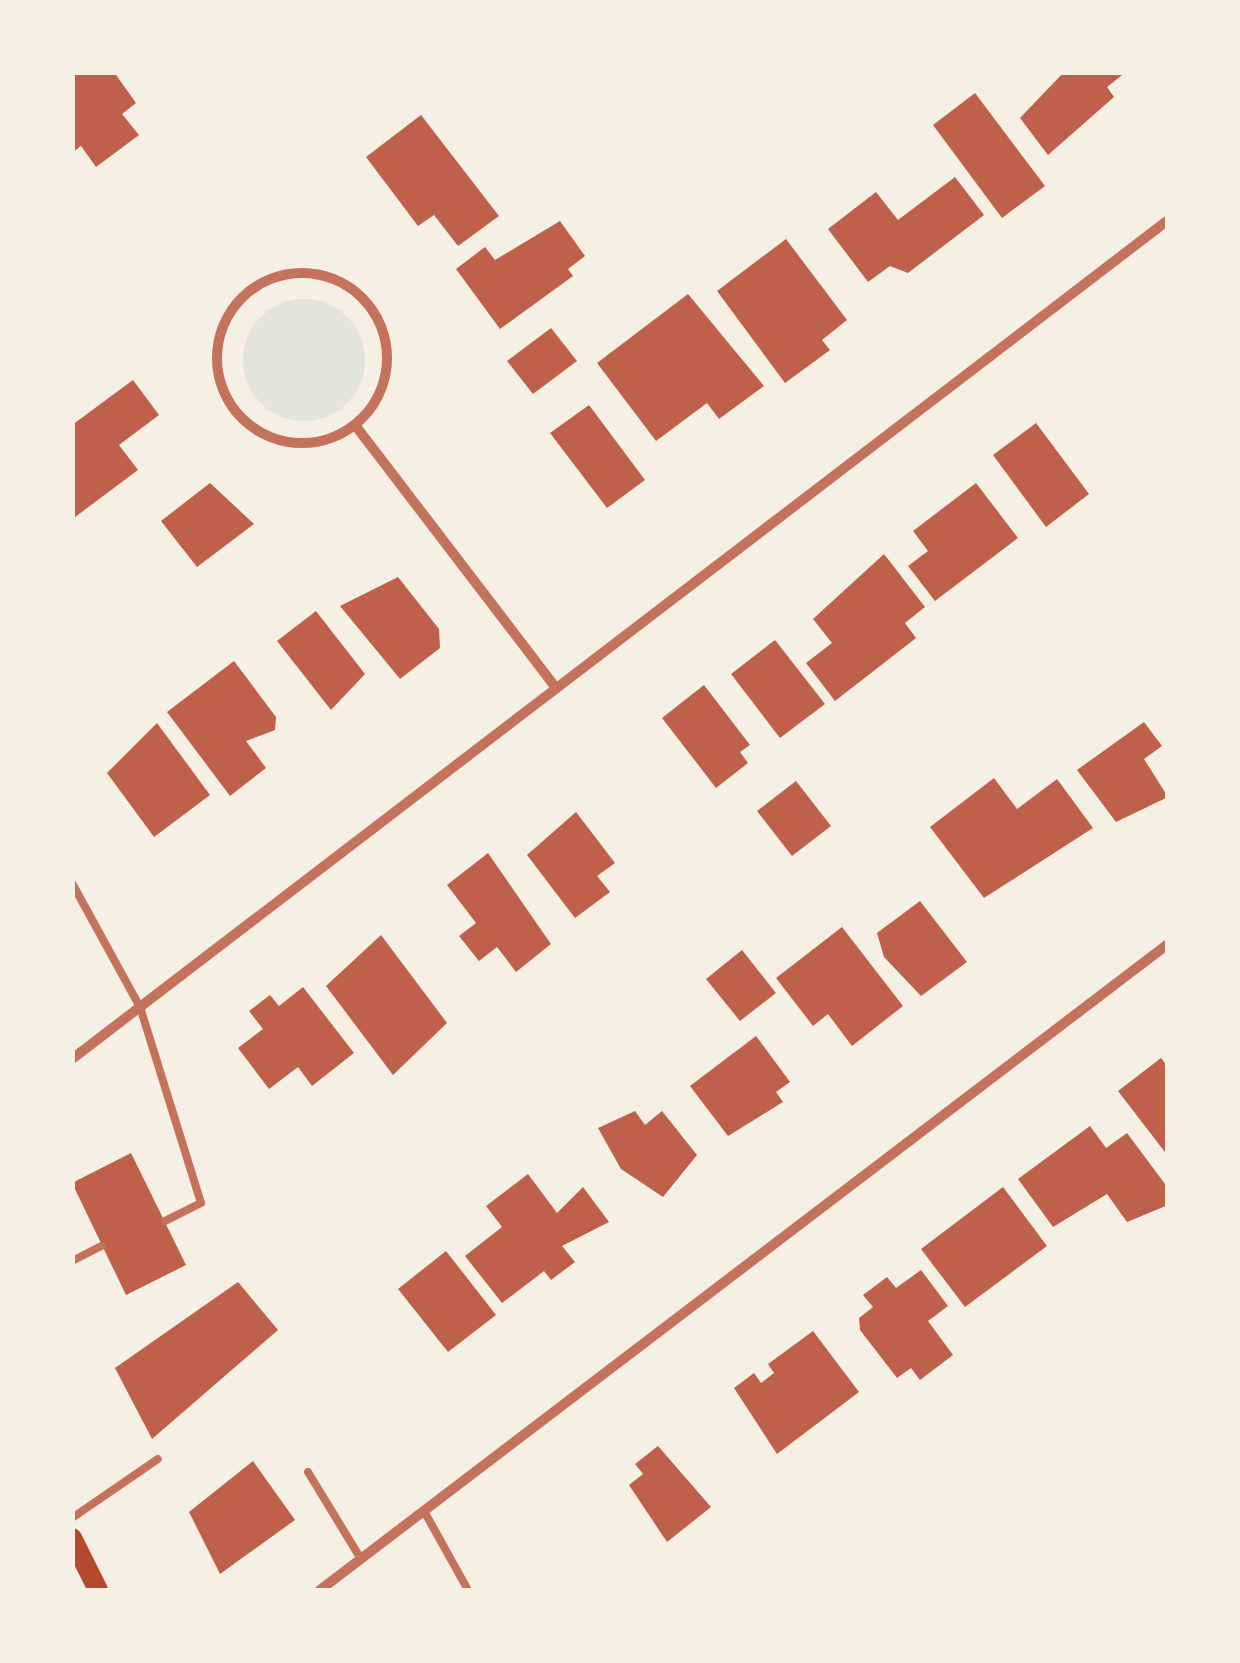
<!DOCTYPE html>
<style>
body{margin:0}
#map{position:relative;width:1240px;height:1663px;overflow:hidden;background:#f6efe4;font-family:"Alegreya Sans",sans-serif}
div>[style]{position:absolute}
.green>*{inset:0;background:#e2e4dc}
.round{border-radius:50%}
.building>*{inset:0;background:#bf614a}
.service>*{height:8px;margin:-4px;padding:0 4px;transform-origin:4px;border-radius:4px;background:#c5725c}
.minor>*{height:10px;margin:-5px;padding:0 5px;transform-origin:5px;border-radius:5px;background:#c5725c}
.minor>.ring{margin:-5px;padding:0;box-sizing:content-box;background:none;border:10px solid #c5725c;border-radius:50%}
.secondary>*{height:20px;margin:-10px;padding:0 10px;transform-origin:10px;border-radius:10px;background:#b5482f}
span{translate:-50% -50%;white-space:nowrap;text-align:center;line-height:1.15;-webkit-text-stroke:10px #f6efe4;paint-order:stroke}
.frame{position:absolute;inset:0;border:75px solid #f6efe4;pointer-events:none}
</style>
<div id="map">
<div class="green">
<div class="round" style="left:243px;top:299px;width:122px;height:122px"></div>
</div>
<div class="building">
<div style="clip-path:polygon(114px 72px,136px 103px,122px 114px,139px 135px,96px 167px,81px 146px,72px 153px,72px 74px)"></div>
<div style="clip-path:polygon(1064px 72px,1126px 72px,1107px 87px,1114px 97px,1048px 155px,1020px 118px)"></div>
<div style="clip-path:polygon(975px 93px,1045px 186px,1002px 218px,933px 125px)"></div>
<div style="clip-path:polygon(421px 115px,499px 216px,458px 246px,434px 215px,418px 226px,366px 157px)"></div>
<div style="clip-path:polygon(955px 177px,984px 215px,908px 273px,890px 266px,868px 282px,828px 229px,876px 192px,898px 220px)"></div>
<div style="clip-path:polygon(560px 221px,585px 256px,568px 269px,573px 276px,500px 329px,456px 269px,485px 247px,495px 260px)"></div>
<div style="clip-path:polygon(786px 239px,847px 320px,822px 340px,830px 350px,785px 383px,717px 291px)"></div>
<div style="clip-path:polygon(688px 294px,764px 386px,719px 419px,707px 403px,656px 441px,597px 363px)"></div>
<div style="clip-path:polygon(551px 328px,577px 361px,533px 394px,507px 361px)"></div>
<div style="clip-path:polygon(133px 380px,159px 415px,119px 445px,138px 470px,75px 517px,72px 425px)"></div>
<div style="clip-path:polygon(589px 405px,645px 480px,607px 508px,550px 433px)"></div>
<div style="clip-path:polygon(1036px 423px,1089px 494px,1046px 527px,993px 455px)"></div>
<div style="clip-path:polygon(210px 483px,254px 524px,197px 567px,161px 521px)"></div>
<div style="clip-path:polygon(976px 483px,1018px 538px,935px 601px,908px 566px,928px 551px,913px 531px)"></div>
<div style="clip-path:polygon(884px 554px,925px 607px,905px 623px,916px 638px,835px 701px,806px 663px,832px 643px,813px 619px)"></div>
<div style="clip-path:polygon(398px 577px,439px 629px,440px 648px,400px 679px,340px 606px)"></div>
<div style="clip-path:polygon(316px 611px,365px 674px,331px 710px,277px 641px)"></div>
<div style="clip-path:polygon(775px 640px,825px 704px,780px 738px,731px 674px)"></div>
<div style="clip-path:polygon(234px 661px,276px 717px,275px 730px,246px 741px,266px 768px,230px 796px,167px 712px)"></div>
<div style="clip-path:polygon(704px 685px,750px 745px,740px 752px,748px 763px,716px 788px,662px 718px)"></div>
<div style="clip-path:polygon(1144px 722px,1162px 746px,1144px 759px,1168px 797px,1116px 822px,1077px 770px)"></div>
<div style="clip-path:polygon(157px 723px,210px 795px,154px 837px,107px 773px)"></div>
<div style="clip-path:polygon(994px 778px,1017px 809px,1057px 779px,1093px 828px,984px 898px,930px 827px)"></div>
<div style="clip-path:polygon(796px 781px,831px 826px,792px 856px,757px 811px)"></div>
<div style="clip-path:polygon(576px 812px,615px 863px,597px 876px,610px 892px,575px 918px,527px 855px)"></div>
<div style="clip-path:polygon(488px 853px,551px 944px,516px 972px,497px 947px,479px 961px,459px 936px,476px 923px,447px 885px)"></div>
<div style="clip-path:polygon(920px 901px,967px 962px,921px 996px,884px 957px,877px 933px)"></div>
<div style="clip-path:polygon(842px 927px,903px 1006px,852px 1046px,828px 1014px,813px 1026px,776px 978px)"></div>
<div style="clip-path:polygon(381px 935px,447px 1023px,393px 1075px,326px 986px)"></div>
<div style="clip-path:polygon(742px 950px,776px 993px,740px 1021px,706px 979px)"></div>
<div style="clip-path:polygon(303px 987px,354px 1053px,312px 1086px,298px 1067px,269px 1089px,238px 1048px,263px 1029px,249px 1011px,270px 995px,279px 1006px)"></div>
<div style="clip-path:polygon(756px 1036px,790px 1082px,776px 1092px,783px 1102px,728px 1136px,690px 1086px)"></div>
<div style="clip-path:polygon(1161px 1058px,1168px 1067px,1168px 1156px,1118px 1091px)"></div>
<div style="clip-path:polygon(635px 1111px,645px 1125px,662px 1111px,697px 1155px,663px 1197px,621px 1169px,598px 1128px)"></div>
<div style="clip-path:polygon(1090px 1126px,1106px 1148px,1127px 1133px,1168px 1188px,1168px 1205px,1127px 1222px,1107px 1194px,1053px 1227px,1018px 1179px)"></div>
<div style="clip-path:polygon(131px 1153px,186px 1265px,126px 1295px,72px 1183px)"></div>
<div style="clip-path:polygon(528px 1174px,557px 1213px,583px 1187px,609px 1222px,562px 1246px,575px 1262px,551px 1280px,544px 1271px,502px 1303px,465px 1256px,502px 1227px,486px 1206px)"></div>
<div style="clip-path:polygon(1003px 1187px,1047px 1246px,965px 1307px,921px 1249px)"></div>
<div style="clip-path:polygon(446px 1251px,496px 1315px,448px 1352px,398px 1289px)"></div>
<div style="clip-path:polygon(921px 1270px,948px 1306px,928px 1321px,953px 1355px,920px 1380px,911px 1368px,897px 1378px,860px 1330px,859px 1318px,873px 1307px,863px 1295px,887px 1277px,896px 1288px)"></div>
<div style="clip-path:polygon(238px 1282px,278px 1330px,152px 1439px,115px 1368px)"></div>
<div style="clip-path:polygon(813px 1331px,859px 1392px,777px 1454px,734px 1388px,754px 1373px,761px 1383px,774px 1373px,768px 1364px)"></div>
<div style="clip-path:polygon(658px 1446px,711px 1507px,667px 1542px,629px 1485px,643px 1474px,635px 1464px)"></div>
<div style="clip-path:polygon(253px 1461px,295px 1520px,220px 1574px,189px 1512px)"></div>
</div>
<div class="service">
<div style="left:72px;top:883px;width:141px;rotate:61.3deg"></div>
<div style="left:140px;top:1007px;width:205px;rotate:72.7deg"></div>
<div style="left:201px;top:1203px;width:40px;rotate:153.4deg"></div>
<div style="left:72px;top:1261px;width:33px;rotate:-27deg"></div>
<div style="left:308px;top:1472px;width:102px;rotate:58.7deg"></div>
<div style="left:424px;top:1511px;width:90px;rotate:60.9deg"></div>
<div style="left:72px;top:1518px;width:104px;rotate:-34.5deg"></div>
</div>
<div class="minor">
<div class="ring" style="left:217px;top:273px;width:160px;height:160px"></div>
<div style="left:355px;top:425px;width:331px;rotate:52.6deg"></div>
<div style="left:72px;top:1059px;width:1380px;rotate:-37.43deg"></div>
<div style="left:320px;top:1590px;width:1066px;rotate:-37.3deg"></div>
</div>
<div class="secondary">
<div style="left:72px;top:1538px;width:58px;rotate:63.4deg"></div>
</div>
<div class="frame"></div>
</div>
